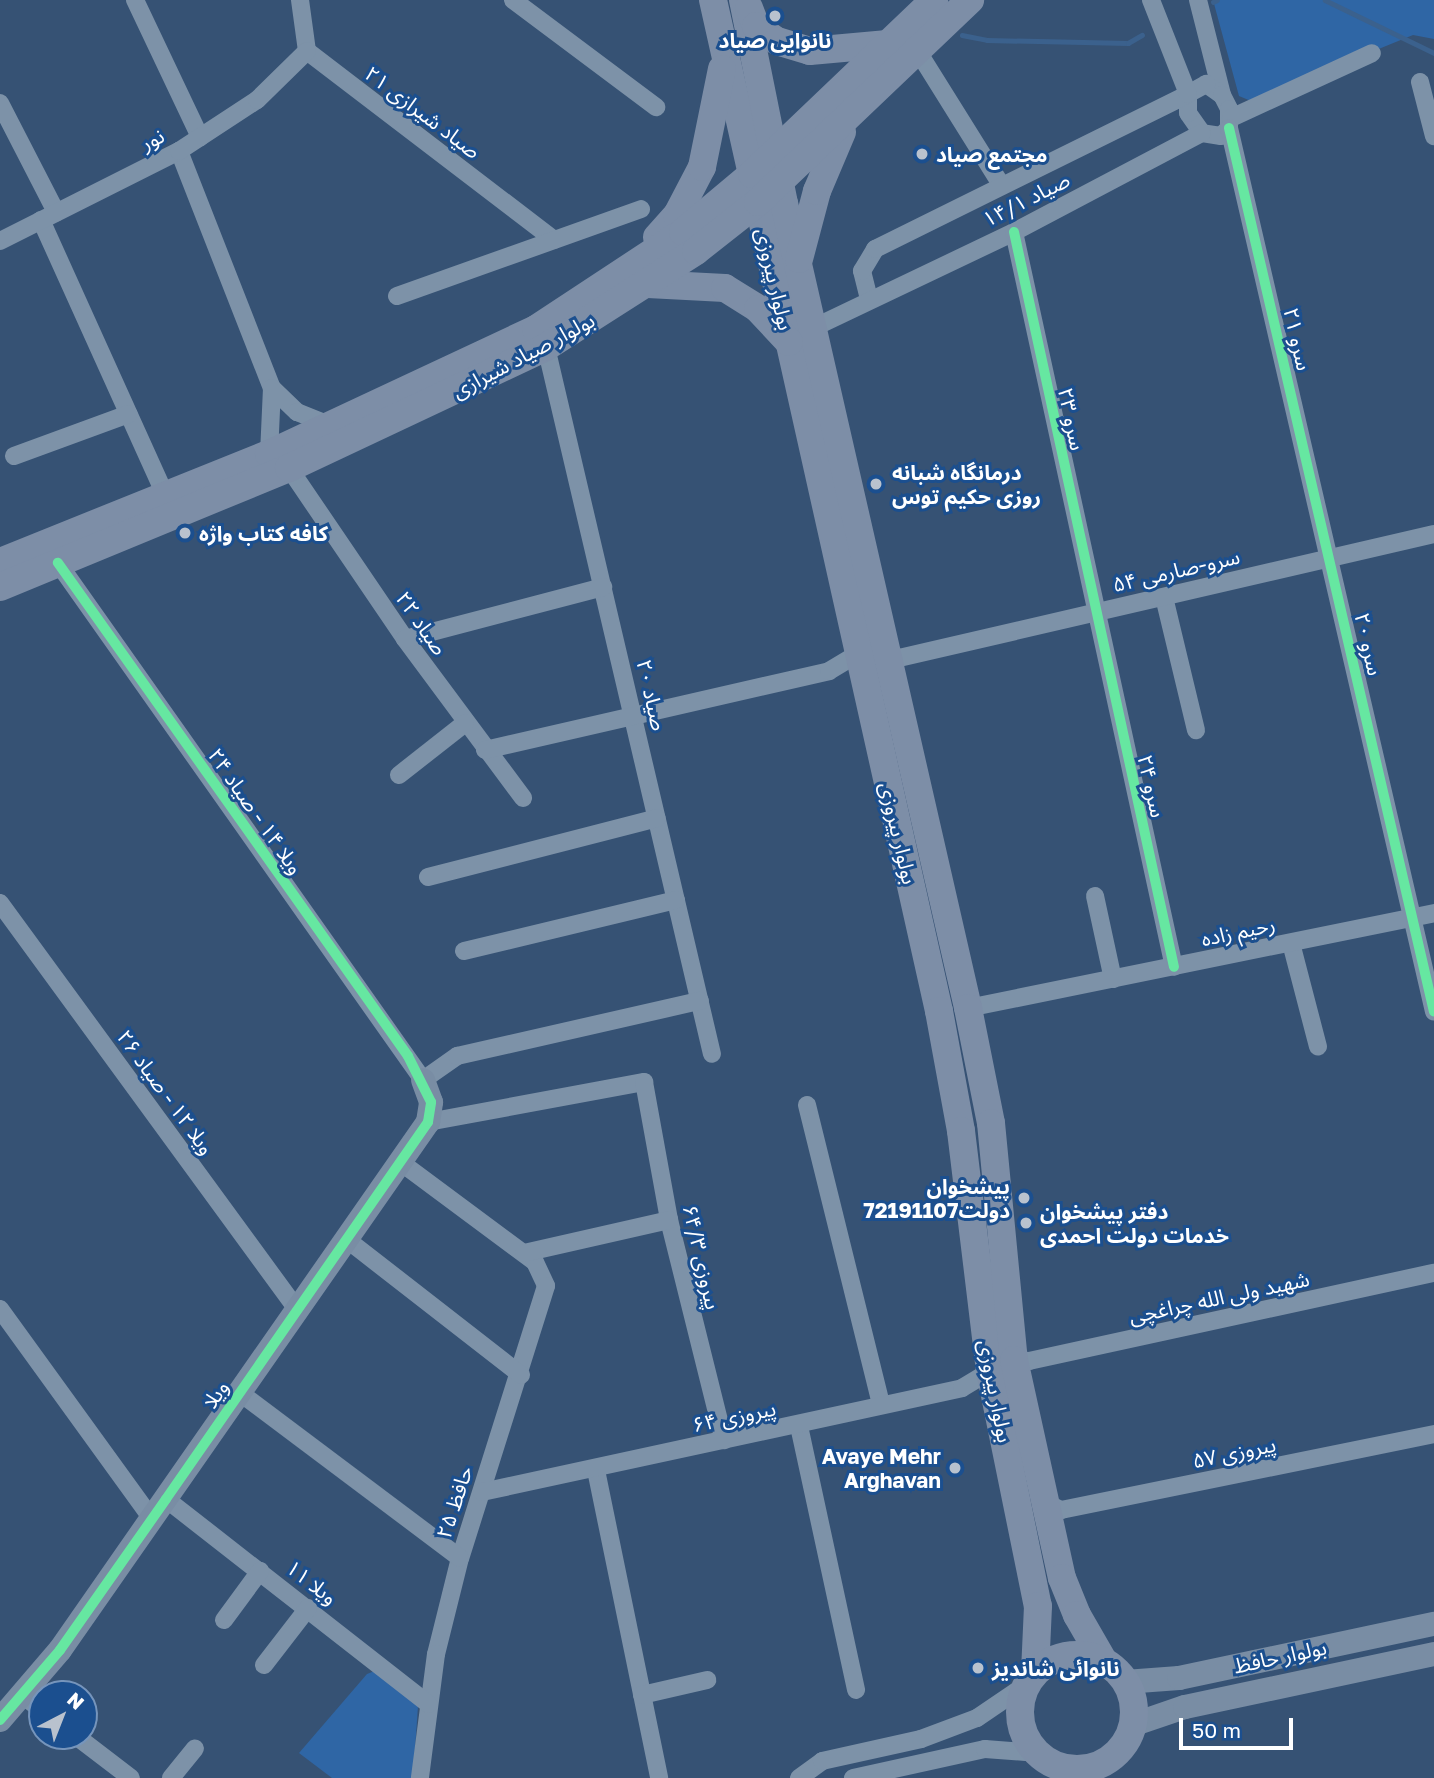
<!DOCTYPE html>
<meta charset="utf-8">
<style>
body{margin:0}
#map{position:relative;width:1434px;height:1778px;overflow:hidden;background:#365274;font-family:"Golos Text","Noto Sans Arabic",sans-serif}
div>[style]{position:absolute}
.green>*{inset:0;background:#2f66a5}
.stream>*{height:4.5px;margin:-2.25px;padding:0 2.25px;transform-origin:2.25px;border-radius:2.25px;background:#3b618d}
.street>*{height:18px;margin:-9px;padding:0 9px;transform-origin:9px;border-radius:9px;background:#7d92a8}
.secondary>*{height:24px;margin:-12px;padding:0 12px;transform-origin:12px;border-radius:12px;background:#798da4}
.primary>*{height:28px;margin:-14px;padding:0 14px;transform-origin:14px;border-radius:14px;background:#7d8ea7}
.primary>.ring{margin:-14px;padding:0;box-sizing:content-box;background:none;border:28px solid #7d8ea7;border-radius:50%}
.cycleway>*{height:10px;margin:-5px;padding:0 5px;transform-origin:5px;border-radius:5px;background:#66e7a1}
.dots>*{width:19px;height:19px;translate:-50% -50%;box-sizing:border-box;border:4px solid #1b4f8f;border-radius:50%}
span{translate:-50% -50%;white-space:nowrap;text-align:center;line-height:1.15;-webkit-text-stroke:6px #1b4f8f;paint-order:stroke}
.poi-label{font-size:21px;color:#fff;font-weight:700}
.left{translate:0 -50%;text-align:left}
.right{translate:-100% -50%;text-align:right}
.street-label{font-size:21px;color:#fff}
.north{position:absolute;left:28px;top:1680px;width:70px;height:70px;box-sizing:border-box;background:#1b4f8f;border:2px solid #7695bc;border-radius:50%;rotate:42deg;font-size:19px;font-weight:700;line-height:28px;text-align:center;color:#fff}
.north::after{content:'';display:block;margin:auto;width:24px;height:32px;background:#b9c2ce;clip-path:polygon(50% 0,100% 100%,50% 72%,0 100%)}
.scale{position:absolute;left:1179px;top:1718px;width:114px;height:32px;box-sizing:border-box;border:4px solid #fff;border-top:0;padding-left:9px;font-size:21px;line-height:24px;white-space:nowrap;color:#fff;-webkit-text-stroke:5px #1b4f8f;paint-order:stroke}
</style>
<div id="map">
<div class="green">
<div style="clip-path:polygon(1213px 0,1434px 0,1434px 39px,1413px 35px,1251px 101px,1239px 96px)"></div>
<div style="clip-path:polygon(377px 1670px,418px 1706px,413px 1778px,332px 1778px,299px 1753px,367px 1674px)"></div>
</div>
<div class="stream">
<div style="left:1325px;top:0;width:121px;rotate:25.9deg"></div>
<div style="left:1213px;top:2px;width:4px;rotate:-27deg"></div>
<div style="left:962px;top:35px;width:25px;rotate:11deg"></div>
<div style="left:987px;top:40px;width:141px;rotate:1.2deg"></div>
<div style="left:1128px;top:43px;width:16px;rotate:-30deg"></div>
</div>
<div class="street">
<div style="left:135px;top:0;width:152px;rotate:64.6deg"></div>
<div style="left:300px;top:0;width:51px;rotate:82.2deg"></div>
<div style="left:307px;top:51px;width:311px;rotate:37.4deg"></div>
<div style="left:513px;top:0;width:179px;rotate:36.8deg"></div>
<div style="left:1198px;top:0;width:98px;rotate:75.8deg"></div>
<div style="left:917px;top:50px;width:160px;rotate:58deg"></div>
<div style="left:1420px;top:82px;width:56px;rotate:75.5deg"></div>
<div style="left:1206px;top:84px;width:19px;rotate:35deg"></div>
<div style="left:1222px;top:95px;width:16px;rotate:63deg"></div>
<div style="left:1229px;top:109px;width:19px;rotate:90deg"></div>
<div style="left:1229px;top:128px;width:11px;rotate:135deg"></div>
<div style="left:1221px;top:136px;width:19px;rotate:-171deg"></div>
<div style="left:1202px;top:133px;width:24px;rotate:-125deg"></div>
<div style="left:1188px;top:113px;width:19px;rotate:-90deg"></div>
<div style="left:1188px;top:94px;width:21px;rotate:-29deg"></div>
<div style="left:0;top:103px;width:123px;rotate:62.8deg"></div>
<div style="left:1231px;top:118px;width:155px;rotate:-24.7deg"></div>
<div style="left:1229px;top:128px;width:907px;rotate:76.94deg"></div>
<div style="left:179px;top:151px;width:255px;rotate:68.6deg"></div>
<div style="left:272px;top:388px;width:66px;rotate:92.6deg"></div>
<div style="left:41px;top:220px;width:304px;rotate:65.7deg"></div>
<div style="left:1014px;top:232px;width:752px;rotate:77.72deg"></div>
<div style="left:0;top:241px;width:200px;rotate:-26.7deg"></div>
<div style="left:179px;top:151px;width:93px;rotate:-33.2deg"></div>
<div style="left:257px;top:100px;width:70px;rotate:-44.4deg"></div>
<div style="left:397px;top:296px;width:259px;rotate:-19.6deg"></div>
<div style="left:869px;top:299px;width:29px;rotate:-104deg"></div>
<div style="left:862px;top:271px;width:26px;rotate:-59deg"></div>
<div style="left:875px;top:249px;width:349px;rotate:-26.3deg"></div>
<div style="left:1188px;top:94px;width:101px;rotate:-111.5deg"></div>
<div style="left:813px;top:328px;width:223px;rotate:-25.5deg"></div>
<div style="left:1014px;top:232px;width:212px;rotate:-27.8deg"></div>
<div style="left:546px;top:347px;width:726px;rotate:76.79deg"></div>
<div style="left:272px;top:388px;width:35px;rotate:44deg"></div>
<div style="left:297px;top:412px;width:37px;rotate:22deg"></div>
<div style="left:14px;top:456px;width:122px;rotate:-20.1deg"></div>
<div style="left:289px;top:468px;width:207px;rotate:55.8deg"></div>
<div style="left:405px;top:639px;width:198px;rotate:53.4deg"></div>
<div style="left:58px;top:563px;width:633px;rotate:54.78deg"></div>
<div style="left:423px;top:1080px;width:42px;rotate:-35.2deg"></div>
<div style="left:457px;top:1056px;width:249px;rotate:-12.8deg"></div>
<div style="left:1164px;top:597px;width:137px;rotate:76.5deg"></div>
<div style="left:405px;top:639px;width:205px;rotate:-14.7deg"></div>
<div style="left:888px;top:653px;width:12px;rotate:24deg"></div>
<div style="left:899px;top:658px;width:549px;rotate:-13.05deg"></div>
<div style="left:485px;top:750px;width:353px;rotate:-12.9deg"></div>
<div style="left:829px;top:671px;width:35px;rotate:-31deg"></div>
<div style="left:399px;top:775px;width:84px;rotate:-38.2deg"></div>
<div style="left:428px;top:877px;width:236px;rotate:-14.4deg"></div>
<div style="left:1095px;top:896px;width:85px;rotate:77.8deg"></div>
<div style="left:0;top:903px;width:502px;rotate:53.84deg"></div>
<div style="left:1291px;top:943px;width:107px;rotate:75.4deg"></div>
<div style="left:464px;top:951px;width:218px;rotate:-13.5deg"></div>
<div style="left:968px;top:1008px;width:476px;rotate:-11.5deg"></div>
<div style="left:807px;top:1105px;width:308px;rotate:76.1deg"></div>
<div style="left:428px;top:1122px;width:220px;rotate:-10.5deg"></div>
<div style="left:644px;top:1082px;width:140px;rotate:79.7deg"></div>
<div style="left:669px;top:1220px;width:227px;rotate:76deg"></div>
<div style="left:399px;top:1161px;width:169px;rotate:36.6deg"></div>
<div style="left:535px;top:1262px;width:26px;rotate:65deg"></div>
<div style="left:546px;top:1286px;width:285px;rotate:107.5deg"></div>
<div style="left:460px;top:1558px;width:99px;rotate:104deg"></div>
<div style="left:436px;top:1654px;width:125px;rotate:97.4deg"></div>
<div style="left:345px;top:1238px;width:223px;rotate:37.9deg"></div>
<div style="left:524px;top:1253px;width:149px;rotate:-12.8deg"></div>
<div style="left:0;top:1309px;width:259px;rotate:54.1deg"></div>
<div style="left:1014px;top:1360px;width:15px;rotate:4deg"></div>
<div style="left:1029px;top:1361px;width:414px;rotate:-12.3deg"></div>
<div style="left:239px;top:1392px;width:276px;rotate:36.9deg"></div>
<div style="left:799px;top:1426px;width:270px;rotate:77.8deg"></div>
<div style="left:596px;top:1470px;width:314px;rotate:78.4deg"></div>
<div style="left:482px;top:1492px;width:491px;rotate:-12.2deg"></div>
<div style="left:962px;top:1388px;width:33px;rotate:-31deg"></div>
<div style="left:166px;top:1499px;width:333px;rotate:38deg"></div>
<div style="left:1045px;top:1502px;width:18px;rotate:27deg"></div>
<div style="left:1061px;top:1510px;width:381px;rotate:-11.5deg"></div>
<div style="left:224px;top:1620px;width:61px;rotate:-53.7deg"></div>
<div style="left:264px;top:1665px;width:72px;rotate:-52.3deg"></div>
<div style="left:22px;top:1695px;width:25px;rotate:37deg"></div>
<div style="left:642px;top:1695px;width:67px;rotate:-13deg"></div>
<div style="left:76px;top:1736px;width:69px;rotate:37.4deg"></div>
<div style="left:171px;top:1778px;width:38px;rotate:-51deg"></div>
<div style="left:799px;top:1778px;width:29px;rotate:-36deg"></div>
<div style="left:822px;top:1761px;width:101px;rotate:-12.5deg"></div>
<div style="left:921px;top:1739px;width:60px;rotate:-20.6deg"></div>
<div style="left:977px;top:1718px;width:60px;rotate:-34.2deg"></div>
<div style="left:853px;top:1778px;width:135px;rotate:-12.4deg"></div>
<div style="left:985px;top:1749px;width:53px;rotate:4.3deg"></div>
</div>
<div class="secondary">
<div style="left:1125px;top:1682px;width:54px;rotate:-4.2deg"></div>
<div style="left:1179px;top:1678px;width:261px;rotate:-12deg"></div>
<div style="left:0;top:1720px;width:92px;rotate:-49.4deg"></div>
<div style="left:60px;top:1650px;width:644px;rotate:-55.12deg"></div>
<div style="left:428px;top:1122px;width:20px;rotate:-81deg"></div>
<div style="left:431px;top:1102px;width:23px;rotate:-110deg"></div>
<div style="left:1132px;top:1725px;width:56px;rotate:-18.8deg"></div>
<div style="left:1185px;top:1707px;width:255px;rotate:-12deg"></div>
</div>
<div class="primary">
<div style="left:713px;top:0;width:1036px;rotate:77.4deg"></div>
<div style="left:939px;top:1011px;width:122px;rotate:79.6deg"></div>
<div style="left:961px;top:1131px;width:242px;rotate:83.1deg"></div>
<div style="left:990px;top:1371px;width:240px;rotate:78.5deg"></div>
<div style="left:1038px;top:1606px;width:66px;rotate:92.6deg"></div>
<div style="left:743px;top:0;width:207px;rotate:78.6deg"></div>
<div style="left:784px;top:203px;width:826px;rotate:77.12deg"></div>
<div style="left:968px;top:1008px;width:117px;rotate:78.7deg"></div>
<div style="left:991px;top:1123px;width:238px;rotate:84.5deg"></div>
<div style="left:1014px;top:1360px;width:223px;rotate:77.6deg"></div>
<div style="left:1062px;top:1578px;width:40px;rotate:68deg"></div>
<div style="left:1077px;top:1615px;width:54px;rotate:60.1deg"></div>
<div style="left:749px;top:8px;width:19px;rotate:69deg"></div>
<div style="left:756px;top:26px;width:26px;rotate:36deg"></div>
<div style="left:777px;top:41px;width:34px;rotate:17deg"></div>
<div style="left:810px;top:51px;width:78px;rotate:-5.1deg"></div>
<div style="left:657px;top:237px;width:30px;rotate:-48deg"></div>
<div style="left:677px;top:215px;width:54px;rotate:-62.5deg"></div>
<div style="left:702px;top:167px;width:100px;rotate:-78.5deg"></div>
<div style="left:799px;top:259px;width:70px;rotate:-75.2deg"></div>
<div style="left:817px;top:191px;width:64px;rotate:-67deg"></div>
<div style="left:648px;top:284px;width:77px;rotate:3deg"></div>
<div style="left:725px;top:288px;width:39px;rotate:32deg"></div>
<div style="left:758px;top:309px;width:45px;rotate:46.8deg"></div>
<div style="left:0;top:562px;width:290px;rotate:-21.9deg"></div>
<div style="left:269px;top:454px;width:295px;rotate:-25.1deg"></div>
<div style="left:536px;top:329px;width:176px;rotate:-33.4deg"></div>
<div style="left:683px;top:232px;width:90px;rotate:-40deg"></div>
<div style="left:752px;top:174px;width:252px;rotate:-43.7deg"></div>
<div style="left:0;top:587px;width:313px;rotate:-22.4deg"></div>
<div style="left:289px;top:468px;width:284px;rotate:-25.2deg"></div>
<div style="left:546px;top:347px;width:178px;rotate:-32.6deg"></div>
<div style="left:696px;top:251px;width:79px;rotate:-38.3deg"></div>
<div style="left:758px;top:202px;width:293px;rotate:-43.6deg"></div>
<div class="ring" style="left:1020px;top:1655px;width:86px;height:86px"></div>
</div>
<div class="cycleway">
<div style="left:1229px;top:128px;width:907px;rotate:76.94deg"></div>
<div style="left:1014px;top:232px;width:752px;rotate:77.72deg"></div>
<div style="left:0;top:1720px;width:92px;rotate:-49.4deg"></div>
<div style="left:60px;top:1650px;width:184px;rotate:-54.9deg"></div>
<div style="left:166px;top:1499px;width:459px;rotate:-55.2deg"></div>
<div style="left:428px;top:1122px;width:20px;rotate:-81deg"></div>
<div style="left:431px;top:1102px;width:51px;rotate:-116.6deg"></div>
<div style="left:408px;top:1056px;width:605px;rotate:-125.37deg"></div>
</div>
<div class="dots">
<div style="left:775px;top:16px;background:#b9c2ce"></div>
<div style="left:922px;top:154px;background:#b9c2ce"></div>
<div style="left:876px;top:484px;background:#b9c2ce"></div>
<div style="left:185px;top:533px;background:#b9c2ce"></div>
<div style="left:1024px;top:1198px;background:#b9c2ce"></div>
<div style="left:1026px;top:1223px;background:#b9c2ce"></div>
<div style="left:955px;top:1468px;background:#b9c2ce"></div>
<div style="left:978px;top:1668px;background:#b9c2ce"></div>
</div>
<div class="poi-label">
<span style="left:775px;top:40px">نانوایی صیاد</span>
<span class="left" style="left:936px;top:154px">مجتمع صیاد</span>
<span class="left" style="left:892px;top:484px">درمانگاه شبانه<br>روزی حکیم توس</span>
<span class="left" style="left:199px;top:533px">کافه کتاب واژه</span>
<span class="right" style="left:1010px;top:1198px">پیشخوان<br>دولت72191107</span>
<span class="left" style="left:1040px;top:1223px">دفتر پیشخوان<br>خدمات دولت احمدی</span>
<span class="right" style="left:941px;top:1468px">Avaye Mehr<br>Arghavan</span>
<span class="left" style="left:992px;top:1668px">نانوائی شاندیز</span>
</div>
<div class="street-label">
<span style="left:423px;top:112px;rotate:37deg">صیاد شیرازی ۲۱</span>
<span style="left:152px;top:139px;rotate:-27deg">نور</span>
<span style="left:1026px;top:199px;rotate:-27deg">صیاد ۱۴/۱</span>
<span style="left:775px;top:279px;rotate:77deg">بولوار پیروزی</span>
<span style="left:1298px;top:339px;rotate:77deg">سرو ۲۱</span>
<span style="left:523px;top:355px;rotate:-28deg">بولوار صیاد شیرازی</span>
<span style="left:1072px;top:419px;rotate:78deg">سرو ۲۳</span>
<span style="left:1176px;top:570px;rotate:-13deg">سرو-صارمی ۵۴</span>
<span style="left:422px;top:623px;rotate:55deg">صیاد ۲۲</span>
<span style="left:1369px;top:644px;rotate:77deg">سرو ۲۰</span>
<span style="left:652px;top:695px;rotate:77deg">صیاد ۲۰</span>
<span style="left:1152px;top:786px;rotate:77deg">سرو ۲۴</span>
<span style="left:256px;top:811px;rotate:55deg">ویلا ۱۴ - صیاد ۲۴</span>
<span style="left:899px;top:833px;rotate:77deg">بولوار پیروزی</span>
<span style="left:1238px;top:931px;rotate:-12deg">رحیم زاده</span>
<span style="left:166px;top:1092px;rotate:54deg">ویلا ۱۲ - صیاد ۲۶</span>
<span style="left:702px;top:1257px;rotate:77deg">پیروزی ۶۴/۳</span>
<span style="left:1219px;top:1297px;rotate:-12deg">شهید ولی الله چراغچی</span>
<span style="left:996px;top:1391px;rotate:79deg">بولوار پیروزی</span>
<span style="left:215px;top:1394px;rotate:-56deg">ویلا</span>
<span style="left:734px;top:1416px;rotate:-12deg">پیروزی ۶۴</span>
<span style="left:1234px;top:1452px;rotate:-12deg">پیروزی ۵۷</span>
<span style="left:454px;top:1502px;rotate:-72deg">حافظ ۲۵</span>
<span style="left:312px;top:1582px;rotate:38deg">ویلا ۱۱</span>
<span style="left:1280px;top:1656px;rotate:-12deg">بولوار حافظ</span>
</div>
<div class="north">N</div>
<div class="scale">50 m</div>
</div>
